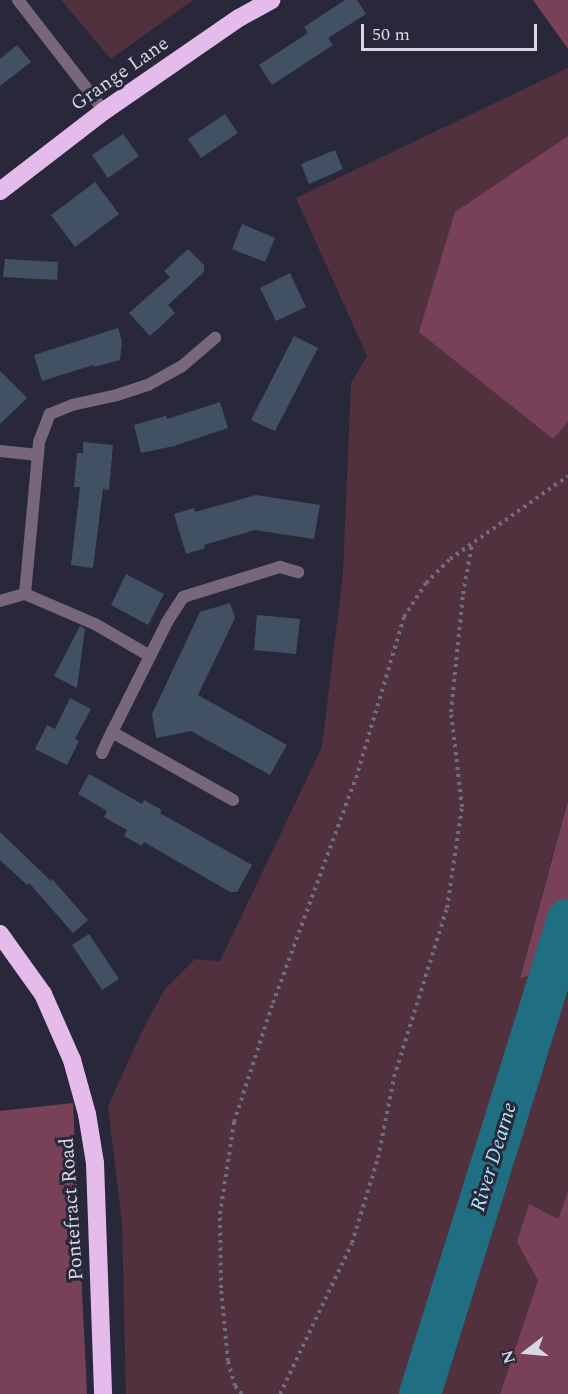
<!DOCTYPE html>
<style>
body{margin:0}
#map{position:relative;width:568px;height:1394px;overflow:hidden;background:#29283b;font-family:Spectral,serif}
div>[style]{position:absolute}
.green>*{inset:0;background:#50313d}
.forest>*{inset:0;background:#784157}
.river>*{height:42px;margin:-21px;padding:0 21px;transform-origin:21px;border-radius:21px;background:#1f6e82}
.building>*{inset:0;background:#415062}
.path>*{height:4px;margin-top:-2px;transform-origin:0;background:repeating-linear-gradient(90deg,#6f6e7e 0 3px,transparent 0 7.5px)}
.street>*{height:12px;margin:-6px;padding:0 6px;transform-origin:6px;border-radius:6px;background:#78677b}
.highway>*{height:18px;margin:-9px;padding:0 9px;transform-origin:9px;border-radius:9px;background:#e5bbec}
span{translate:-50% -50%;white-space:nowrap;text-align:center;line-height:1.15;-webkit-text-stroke:6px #29283b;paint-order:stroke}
.street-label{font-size:20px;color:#d8d7e4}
.water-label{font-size:21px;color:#ace8fb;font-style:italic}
.north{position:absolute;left:496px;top:1322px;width:60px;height:60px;-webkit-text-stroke:4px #29283b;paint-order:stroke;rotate:254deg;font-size:16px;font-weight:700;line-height:24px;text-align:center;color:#d8d7e4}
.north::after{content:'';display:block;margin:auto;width:21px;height:27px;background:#d8d7e4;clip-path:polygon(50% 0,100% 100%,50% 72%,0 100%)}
.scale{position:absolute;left:361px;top:24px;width:176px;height:27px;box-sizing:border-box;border:3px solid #d8d7e4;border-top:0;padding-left:8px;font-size:18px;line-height:21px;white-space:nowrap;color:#d8d7e4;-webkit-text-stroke:4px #29283b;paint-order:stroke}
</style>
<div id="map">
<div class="green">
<div style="clip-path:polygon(61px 0,193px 0,111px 59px)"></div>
<div style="clip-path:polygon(568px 68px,568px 136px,455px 212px,553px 438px,568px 422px,568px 798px,520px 977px,568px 967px,568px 1191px,558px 1220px,529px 1205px,518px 1242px,538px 1279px,500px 1394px,126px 1394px,122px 1223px,108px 1106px,143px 1029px,165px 989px,195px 959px,220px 961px,322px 747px,343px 573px,351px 383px,367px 356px,296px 198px)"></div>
</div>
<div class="forest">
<div style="clip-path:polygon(533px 0,568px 0,568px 49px)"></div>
<div style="clip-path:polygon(568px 136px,568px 422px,553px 439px,419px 332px,455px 212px)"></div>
<div style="clip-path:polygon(568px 800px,568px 967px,520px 978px)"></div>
<div style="clip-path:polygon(73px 1103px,87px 1394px,0 1394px,0 1111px)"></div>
<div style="clip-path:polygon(568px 1191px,568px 1394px,500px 1394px,538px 1280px,517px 1242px,529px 1204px,558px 1219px)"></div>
</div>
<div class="river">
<div style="left:420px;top:1394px;width:497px;rotate:-72.7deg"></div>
</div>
<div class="building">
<div style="clip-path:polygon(345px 0,357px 0,366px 14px,328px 38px,333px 45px,272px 85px,259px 65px,308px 33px,304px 27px)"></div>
<div style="clip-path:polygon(17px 45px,31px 62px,0 86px,0 59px)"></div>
<div style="clip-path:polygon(225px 114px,238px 133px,201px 158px,188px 139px)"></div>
<div style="clip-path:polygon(123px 134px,139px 156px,108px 178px,92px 155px)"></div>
<div style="clip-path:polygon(335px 150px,343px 169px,309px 184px,301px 164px)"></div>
<div style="clip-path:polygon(95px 182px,119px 214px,75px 247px,51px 215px)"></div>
<div style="clip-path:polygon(242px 224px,275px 238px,265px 262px,232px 249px)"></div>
<div style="clip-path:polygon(188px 249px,204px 265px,204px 272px,168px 305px,175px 313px,150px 336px,129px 313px,170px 277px,164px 271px)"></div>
<div style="clip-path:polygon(5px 259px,58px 262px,57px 280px,3px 277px)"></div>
<div style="clip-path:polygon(290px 273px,306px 307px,276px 321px,260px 288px)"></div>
<div style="clip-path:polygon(118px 328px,122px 341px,120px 360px,94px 367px,93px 365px,42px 381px,34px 355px)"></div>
<div style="clip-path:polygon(294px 336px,318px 348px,275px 431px,251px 420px)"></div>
<div style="clip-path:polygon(0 371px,27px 398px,0 424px)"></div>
<div style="clip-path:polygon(220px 402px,228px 428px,174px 446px,141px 453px,134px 425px,166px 416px,167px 419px)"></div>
<div style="clip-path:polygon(83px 442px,113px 445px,109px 490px,103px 489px,93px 568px,71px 565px,80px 487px,74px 487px,77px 453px,83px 453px)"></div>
<div style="clip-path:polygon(256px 495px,320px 505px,314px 539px,255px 530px,204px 545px,205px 548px,186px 554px,174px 514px,194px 508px,195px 512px)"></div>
<div style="clip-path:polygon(126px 574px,164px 594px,148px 625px,111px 605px)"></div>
<div style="clip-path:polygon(230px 603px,235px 618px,198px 695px,287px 745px,270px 775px,191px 731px,156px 738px,152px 714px,200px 612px)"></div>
<div style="clip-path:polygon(257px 615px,300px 619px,296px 654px,254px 650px)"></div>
<div style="clip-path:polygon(80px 626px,85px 629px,77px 688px,54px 676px)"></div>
<div style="clip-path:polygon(70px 698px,91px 709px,75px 739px,79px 741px,67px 765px,35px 749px,47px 725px,55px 729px)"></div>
<div style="clip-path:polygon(89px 774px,142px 804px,144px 800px,162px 810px,160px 813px,252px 865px,237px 892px,230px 892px,144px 842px,142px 846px,124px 836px,127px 830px,104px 817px,107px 811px,78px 794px)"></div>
<div style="clip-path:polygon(0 832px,51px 881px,52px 879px,88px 920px,73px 933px,29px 883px,27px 885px,0 860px)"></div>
<div style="clip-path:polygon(89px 934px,119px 979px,102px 990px,72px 945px)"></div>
</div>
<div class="path">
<div style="left:242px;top:1394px;width:11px;rotate:-131deg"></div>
<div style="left:235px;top:1386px;width:26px;rotate:-106deg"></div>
<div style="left:228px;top:1361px;width:73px;rotate:-95.5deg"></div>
<div style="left:221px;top:1288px;width:74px;rotate:-90.8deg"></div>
<div style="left:220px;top:1214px;width:93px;rotate:-81.3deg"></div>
<div style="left:234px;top:1122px;width:125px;rotate:-71.9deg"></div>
<div style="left:273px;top:1003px;width:240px;rotate:-69.8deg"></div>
<div style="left:356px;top:778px;width:168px;rotate:-73.4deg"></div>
<div style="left:404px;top:617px;width:40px;rotate:-57.1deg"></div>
<div style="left:426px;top:583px;width:34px;rotate:-45deg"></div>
<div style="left:450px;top:559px;width:144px;rotate:-35.1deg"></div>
<div style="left:280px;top:1394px;width:167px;rotate:-64.5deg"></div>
<div style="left:352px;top:1243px;width:89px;rotate:-73deg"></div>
<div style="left:378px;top:1158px;width:83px;rotate:-78.8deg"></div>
<div style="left:394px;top:1077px;width:177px;rotate:-72.6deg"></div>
<div style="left:447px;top:908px;width:102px;rotate:-81.6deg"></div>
<div style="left:462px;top:807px;width:96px;rotate:-96.6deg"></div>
<div style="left:451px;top:712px;width:119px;rotate:-84.2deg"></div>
<div style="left:463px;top:594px;width:51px;rotate:-79.8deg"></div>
</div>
<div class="street">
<div style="left:18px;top:0;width:140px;rotate:52.2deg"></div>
<div style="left:0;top:451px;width:38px;rotate:6deg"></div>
<div style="left:25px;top:594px;width:153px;rotate:-84.7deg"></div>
<div style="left:39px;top:442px;width:30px;rotate:-69deg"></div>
<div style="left:50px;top:414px;width:24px;rotate:-22deg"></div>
<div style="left:72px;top:405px;width:46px;rotate:-12.5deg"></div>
<div style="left:117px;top:395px;width:33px;rotate:-18deg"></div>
<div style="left:148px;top:385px;width:38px;rotate:-29deg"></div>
<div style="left:181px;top:367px;width:45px;rotate:-40.5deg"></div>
<div style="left:25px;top:594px;width:76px;rotate:23.2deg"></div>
<div style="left:95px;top:624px;width:64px;rotate:30.2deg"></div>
<div style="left:0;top:601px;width:26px;rotate:-16deg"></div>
<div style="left:102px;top:753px;width:23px;rotate:-65deg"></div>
<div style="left:233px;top:800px;width:139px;rotate:-150.7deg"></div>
<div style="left:112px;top:732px;width:123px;rotate:-63.4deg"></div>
<div style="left:167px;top:622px;width:30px;rotate:-57deg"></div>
<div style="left:183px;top:597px;width:102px;rotate:-17.2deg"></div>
<div style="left:280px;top:567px;width:19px;rotate:16deg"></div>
</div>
<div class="highway">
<div style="left:0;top:191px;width:131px;rotate:-37.6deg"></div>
<div style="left:104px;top:111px;width:164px;rotate:-34.6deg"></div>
<div style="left:239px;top:18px;width:37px;rotate:-29deg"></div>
<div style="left:0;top:934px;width:74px;rotate:54.4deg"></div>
<div style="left:43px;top:994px;width:72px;rotate:66.3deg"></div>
<div style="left:72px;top:1060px;width:56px;rotate:74.5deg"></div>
<div style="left:87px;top:1114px;width:50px;rotate:80.7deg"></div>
<div style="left:95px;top:1163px;width:231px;rotate:88deg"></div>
</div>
<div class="street-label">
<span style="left:120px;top:74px;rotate:-35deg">Grange Lane</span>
<span style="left:72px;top:1209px;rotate:-94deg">Pontefract Road</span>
</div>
<div class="water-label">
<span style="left:494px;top:1157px;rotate:-73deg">River Dearne</span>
</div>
<div class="north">N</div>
<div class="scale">50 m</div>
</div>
